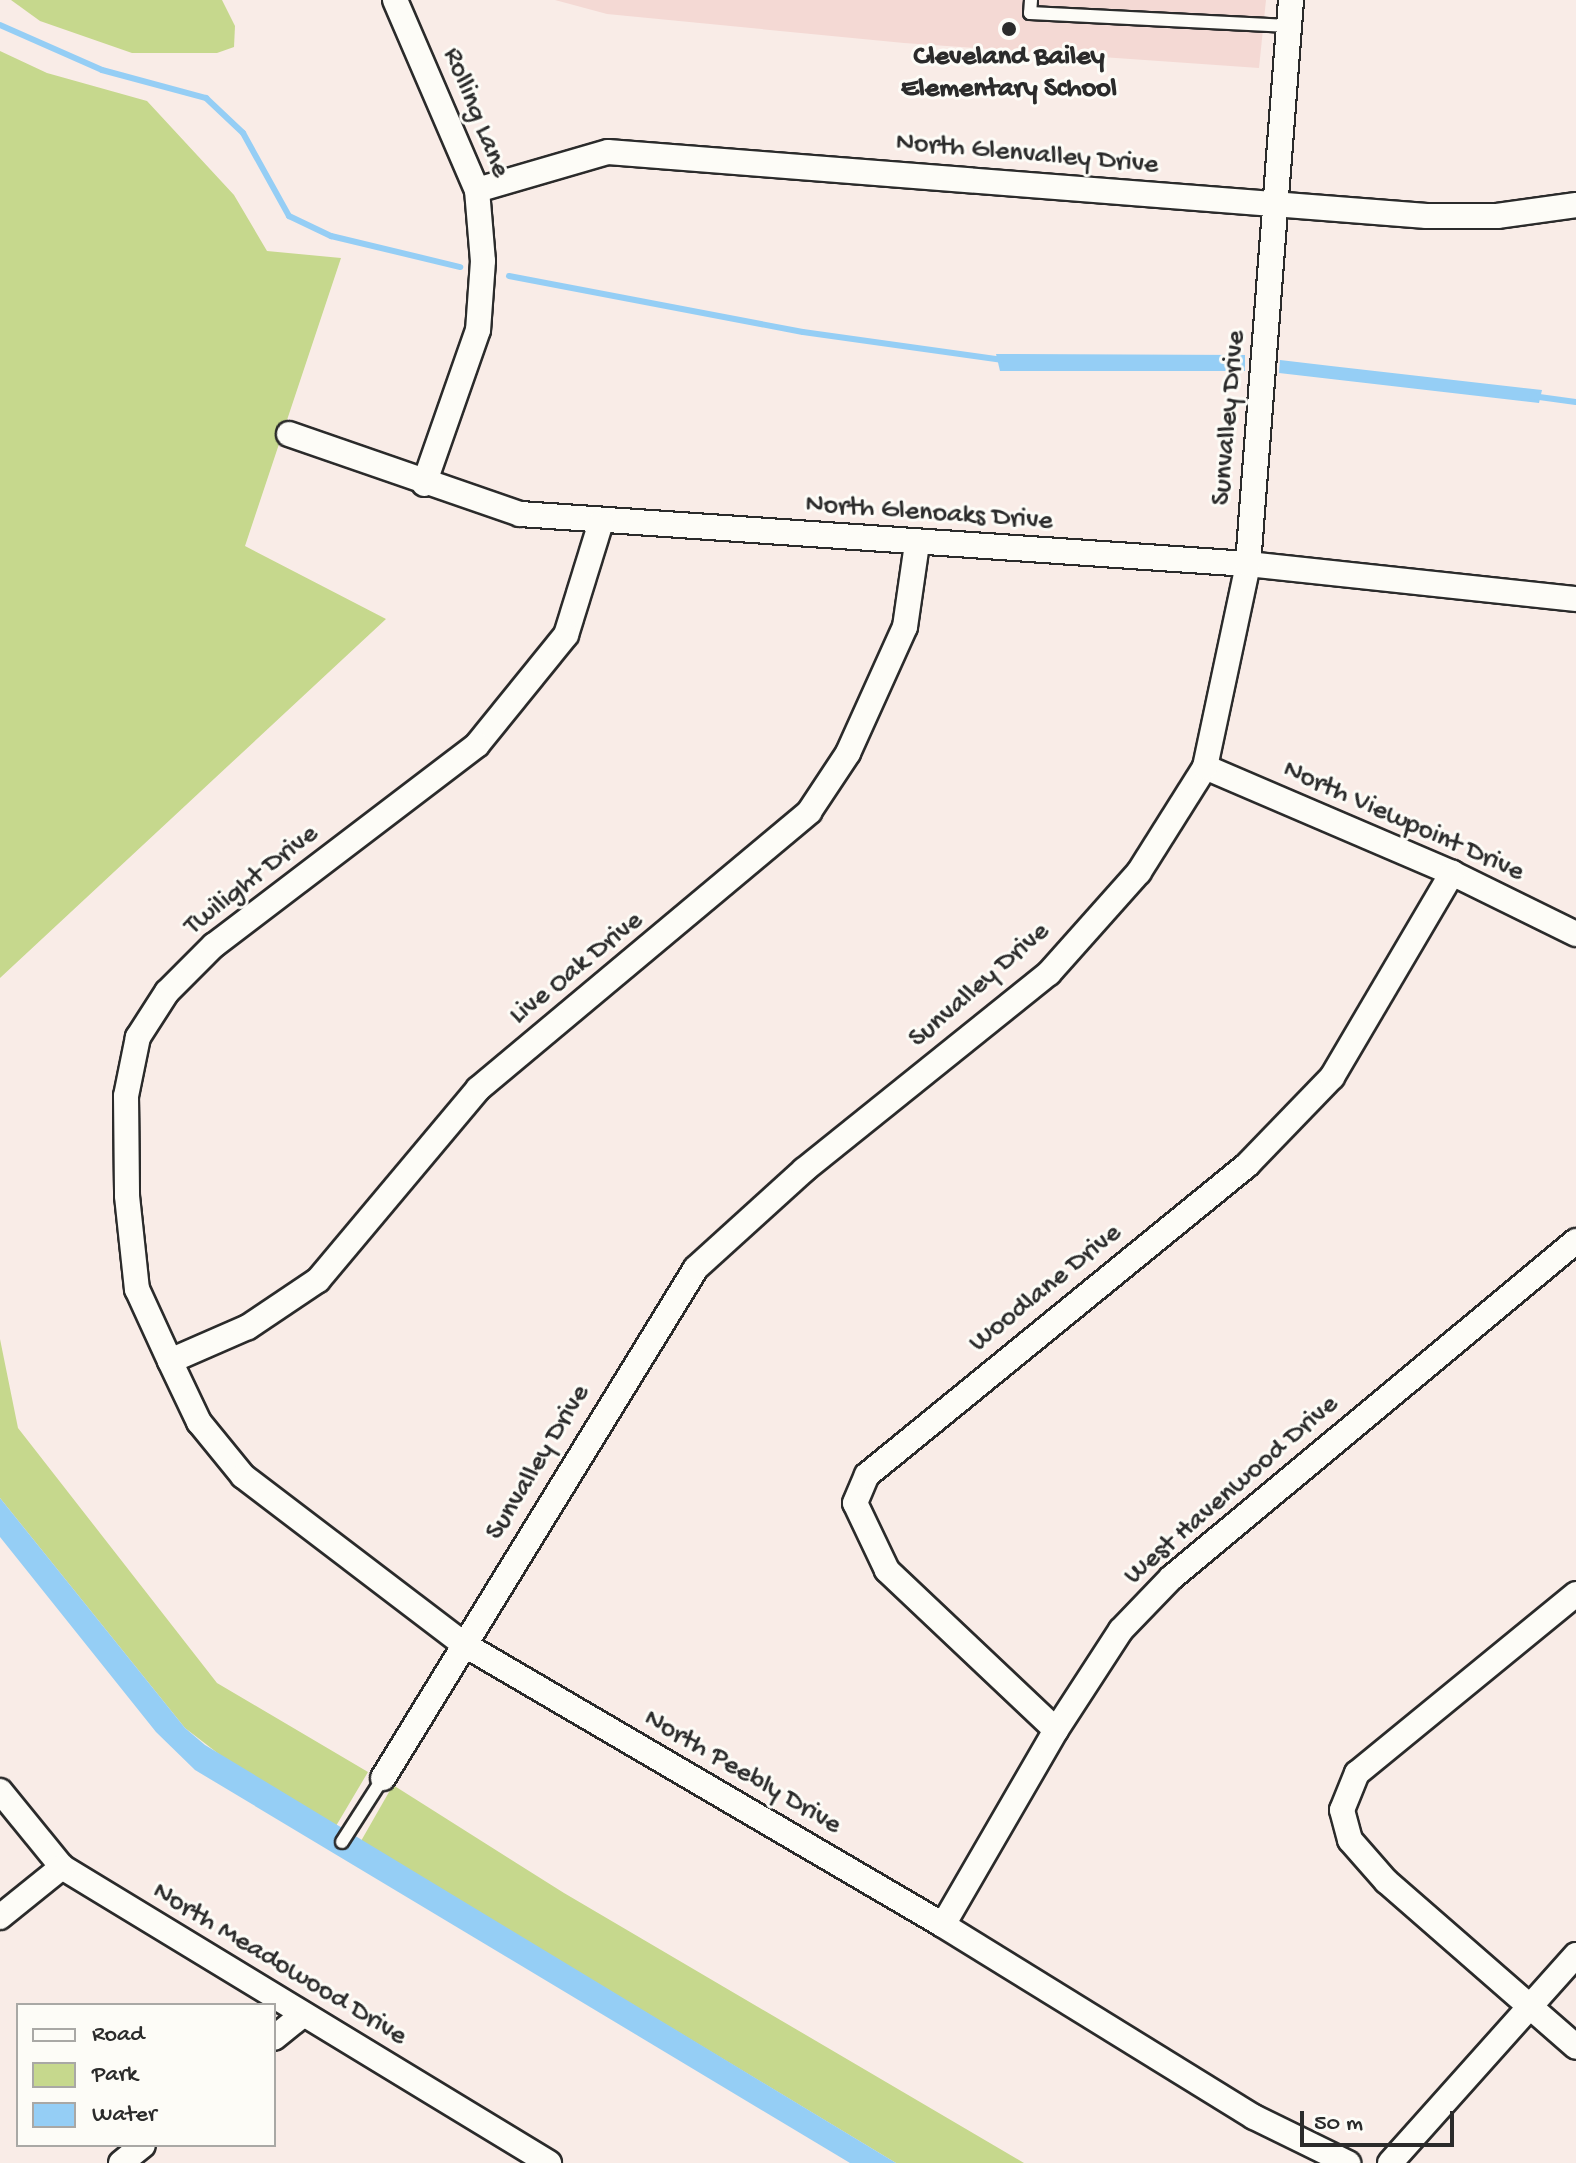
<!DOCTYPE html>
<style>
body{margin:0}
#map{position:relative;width:1576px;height:2163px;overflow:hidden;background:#f9ece7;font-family:"Gochi Hand",sans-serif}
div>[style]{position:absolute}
.built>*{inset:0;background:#f4d9d4}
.green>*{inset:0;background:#c6d88d}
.water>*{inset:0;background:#95cef5}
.stream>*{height:6px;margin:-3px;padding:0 3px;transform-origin:3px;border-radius:3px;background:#95cef5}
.roads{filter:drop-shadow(2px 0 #2b2b2b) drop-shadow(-2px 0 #2b2b2b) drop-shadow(0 2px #2b2b2b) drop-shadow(0 -2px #2b2b2b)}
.lane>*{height:12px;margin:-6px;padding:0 6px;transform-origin:6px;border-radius:6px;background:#fdfcf7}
.street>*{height:24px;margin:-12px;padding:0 12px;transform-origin:12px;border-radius:12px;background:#fdfcf7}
.dots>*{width:22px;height:22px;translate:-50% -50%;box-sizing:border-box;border:4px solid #fdfcf7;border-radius:50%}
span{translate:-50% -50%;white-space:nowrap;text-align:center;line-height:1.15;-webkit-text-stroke:6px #fdfcf7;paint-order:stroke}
.poi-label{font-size:28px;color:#2b2b2b;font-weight:700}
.street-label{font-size:28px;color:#2b2b2b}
.legend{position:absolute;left:16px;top:2003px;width:260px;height:144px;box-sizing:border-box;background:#fdfcf7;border:2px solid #a9a8a5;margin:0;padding:10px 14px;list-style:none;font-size:24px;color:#2b2b2b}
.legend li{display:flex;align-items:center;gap:16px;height:40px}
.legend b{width:40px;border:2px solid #a9a8a5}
.scale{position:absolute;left:1300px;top:2111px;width:154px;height:36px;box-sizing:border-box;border:4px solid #2b2b2b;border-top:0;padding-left:10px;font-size:24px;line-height:28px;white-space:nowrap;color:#2b2b2b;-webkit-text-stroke:6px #fdfcf7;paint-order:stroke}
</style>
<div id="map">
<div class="built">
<div style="clip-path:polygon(555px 0,1266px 0,1259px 68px,904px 43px,607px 14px)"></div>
</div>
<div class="green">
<div style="clip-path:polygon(11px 0,222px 0,235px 26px,234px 47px,217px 53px,132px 53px,40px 21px)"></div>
<div style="clip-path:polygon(0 51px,47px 73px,147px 101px,234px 195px,267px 251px,341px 258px,245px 546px,386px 619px,0 978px)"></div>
<div style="clip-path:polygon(0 1339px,18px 1428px,217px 1683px,368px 1772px,336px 1826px,224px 1758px,185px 1728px,0 1498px)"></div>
<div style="clip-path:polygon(393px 1785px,564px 1893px,1024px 2163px,896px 2163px,361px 1841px)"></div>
</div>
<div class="water">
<div style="clip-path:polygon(996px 354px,1245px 355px,1245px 371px,1000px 371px)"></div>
<div style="clip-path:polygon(1280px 360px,1331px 366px,1542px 390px,1539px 403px,1279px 373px)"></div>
<div style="clip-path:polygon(0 1498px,185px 1728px,205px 1745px,896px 2163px,850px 2163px,195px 1770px,156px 1732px,0 1537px)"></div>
</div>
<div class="stream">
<div style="left:0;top:25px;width:111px;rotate:23.8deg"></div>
<div style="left:102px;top:70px;width:108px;rotate:15.1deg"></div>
<div style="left:206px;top:98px;width:51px;rotate:43.4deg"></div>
<div style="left:243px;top:133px;width:95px;rotate:61deg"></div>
<div style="left:289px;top:216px;width:47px;rotate:25.5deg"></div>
<div style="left:331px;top:236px;width:133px;rotate:13.5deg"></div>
<div style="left:509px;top:276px;width:299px;rotate:10.8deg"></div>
<div style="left:803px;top:332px;width:200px;rotate:8deg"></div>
<div style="left:1532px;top:396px;width:44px;rotate:7.8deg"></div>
</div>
<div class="roads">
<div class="lane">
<div style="left:1031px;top:0;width:13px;rotate:94deg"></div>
<div style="left:1030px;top:13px;width:259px;rotate:2.9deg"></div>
<div style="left:342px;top:1842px;width:76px;rotate:-57.4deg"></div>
</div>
<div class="street">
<div style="left:395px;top:0;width:207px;rotate:66.7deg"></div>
<div style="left:477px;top:190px;width:71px;rotate:85.2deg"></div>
<div style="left:483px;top:261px;width:69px;rotate:94.1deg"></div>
<div style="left:478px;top:330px;width:163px;rotate:109.3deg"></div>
<div style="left:477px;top:190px;width:136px;rotate:-16.2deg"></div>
<div style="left:608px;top:152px;width:821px;rotate:4.47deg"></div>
<div style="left:1427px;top:216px;width:70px"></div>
<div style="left:1497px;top:216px;width:80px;rotate:-7.9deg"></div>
<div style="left:289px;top:434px;width:244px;rotate:19.1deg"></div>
<div style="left:520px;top:514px;width:730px;rotate:3.93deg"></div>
<div style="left:1248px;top:564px;width:330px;rotate:6.1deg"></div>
<div style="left:601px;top:522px;width:118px;rotate:107.2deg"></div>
<div style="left:566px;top:635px;width:141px;rotate:129deg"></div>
<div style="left:477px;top:745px;width:330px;rotate:142.7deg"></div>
<div style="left:214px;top:945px;width:66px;rotate:135deg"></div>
<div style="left:167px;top:992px;width:54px;rotate:122.8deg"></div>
<div style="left:138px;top:1037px;width:60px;rotate:101.5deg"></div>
<div style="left:126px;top:1096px;width:100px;rotate:89.4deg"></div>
<div style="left:127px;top:1196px;width:94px;rotate:83.9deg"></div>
<div style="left:137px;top:1289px;width:79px;rotate:65.4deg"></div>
<div style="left:170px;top:1361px;width:68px;rotate:64.6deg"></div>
<div style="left:199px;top:1422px;width:70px;rotate:50.8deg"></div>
<div style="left:243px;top:1476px;width:279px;rotate:37.3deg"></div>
<div style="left:465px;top:1645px;width:554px;rotate:30.36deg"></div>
<div style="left:943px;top:1925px;width:365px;rotate:31.7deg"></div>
<div style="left:1254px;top:2117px;width:105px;rotate:26.1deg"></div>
<div style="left:1205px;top:767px;width:269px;rotate:23.2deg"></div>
<div style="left:1452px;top:873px;width:138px;rotate:26.2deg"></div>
<div style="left:170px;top:1361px;width:85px;rotate:-23.6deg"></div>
<div style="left:248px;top:1327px;width:84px;rotate:-33.9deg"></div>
<div style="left:318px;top:1280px;width:249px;rotate:-50deg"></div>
<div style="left:478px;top:1089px;width:432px;rotate:-39.9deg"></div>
<div style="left:809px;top:812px;width:71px;rotate:-56.5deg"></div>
<div style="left:848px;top:753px;width:138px;rotate:-65.7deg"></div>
<div style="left:905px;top:627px;width:84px;rotate:-81.8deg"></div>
<div style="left:1576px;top:1594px;width:283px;rotate:140.7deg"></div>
<div style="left:1357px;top:1773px;width:40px;rotate:112deg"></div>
<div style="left:1342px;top:1810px;width:31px;rotate:75deg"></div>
<div style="left:1350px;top:1840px;width:55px;rotate:48.7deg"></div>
<div style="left:1386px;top:1881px;width:252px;rotate:41.1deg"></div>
<div style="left:1056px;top:1730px;width:233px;rotate:-136.6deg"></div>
<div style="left:887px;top:1570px;width:74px;rotate:-115.5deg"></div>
<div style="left:855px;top:1503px;width:30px;rotate:-67deg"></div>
<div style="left:867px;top:1475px;width:492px;rotate:-39.2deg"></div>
<div style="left:1248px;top:1164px;width:121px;rotate:-46deg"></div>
<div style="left:1332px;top:1077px;width:237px;rotate:-59.5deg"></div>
<div style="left:383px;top:1778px;width:598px;rotate:-58.46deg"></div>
<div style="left:696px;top:1268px;width:146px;rotate:-42.2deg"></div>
<div style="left:804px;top:1170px;width:314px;rotate:-38.8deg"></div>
<div style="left:1049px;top:973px;width:135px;rotate:-48.3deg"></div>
<div style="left:1139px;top:872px;width:124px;rotate:-57.8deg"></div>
<div style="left:1205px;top:767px;width:208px;rotate:-78deg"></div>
<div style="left:1248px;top:564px;width:566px;rotate:-85.64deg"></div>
<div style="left:0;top:1791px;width:98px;rotate:50.8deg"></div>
<div style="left:62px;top:1867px;width:570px;rotate:31.29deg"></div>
<div style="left:0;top:1917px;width:80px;rotate:-38.9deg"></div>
<div style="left:943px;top:1925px;width:225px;rotate:-59.9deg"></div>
<div style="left:1056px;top:1730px;width:119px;rotate:-57deg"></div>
<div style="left:1121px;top:1630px;width:72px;rotate:-46.1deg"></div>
<div style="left:1171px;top:1578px;width:527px;rotate:-39.76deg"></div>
<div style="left:274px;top:2038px;width:36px;rotate:-39deg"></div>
<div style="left:121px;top:2163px;width:28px;rotate:-39deg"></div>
<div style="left:1390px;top:2163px;width:279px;rotate:-48.2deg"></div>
</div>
</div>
<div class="dots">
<div style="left:1009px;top:29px;background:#2b2b2b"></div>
</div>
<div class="poi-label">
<span style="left:1009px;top:74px">Cleveland Bailey<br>Elementary School</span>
</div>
<div class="street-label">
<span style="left:475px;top:113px;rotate:68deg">Rolling Lane</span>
<span style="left:1027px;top:155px;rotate:5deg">North Glenvalley Drive</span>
<span style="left:1230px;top:418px;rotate:-85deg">Sunvalley Drive</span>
<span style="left:929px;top:514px;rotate:4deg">North Glenoaks Drive</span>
<span style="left:1403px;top:822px;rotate:24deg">North Viewpoint Drive</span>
<span style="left:252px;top:881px;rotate:-38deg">Twilight Drive</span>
<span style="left:577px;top:969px;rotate:-39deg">Live Oak Drive</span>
<span style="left:980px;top:986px;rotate:-41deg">Sunvalley Drive</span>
<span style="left:1046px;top:1289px;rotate:-39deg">Woodlane Drive</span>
<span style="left:539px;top:1463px;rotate:-59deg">Sunvalley Drive</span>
<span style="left:1232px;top:1491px;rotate:-41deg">West Havenwood Drive</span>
<span style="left:742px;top:1773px;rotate:30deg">North Peebly Drive</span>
<span style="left:279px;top:1965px;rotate:31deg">North Meadowood Drive</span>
</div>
<ul class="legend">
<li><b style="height:10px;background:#fdfcf7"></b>Road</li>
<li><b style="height:22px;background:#c6d88d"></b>Park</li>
<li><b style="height:22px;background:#95cef5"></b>Water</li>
</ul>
<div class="scale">50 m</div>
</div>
